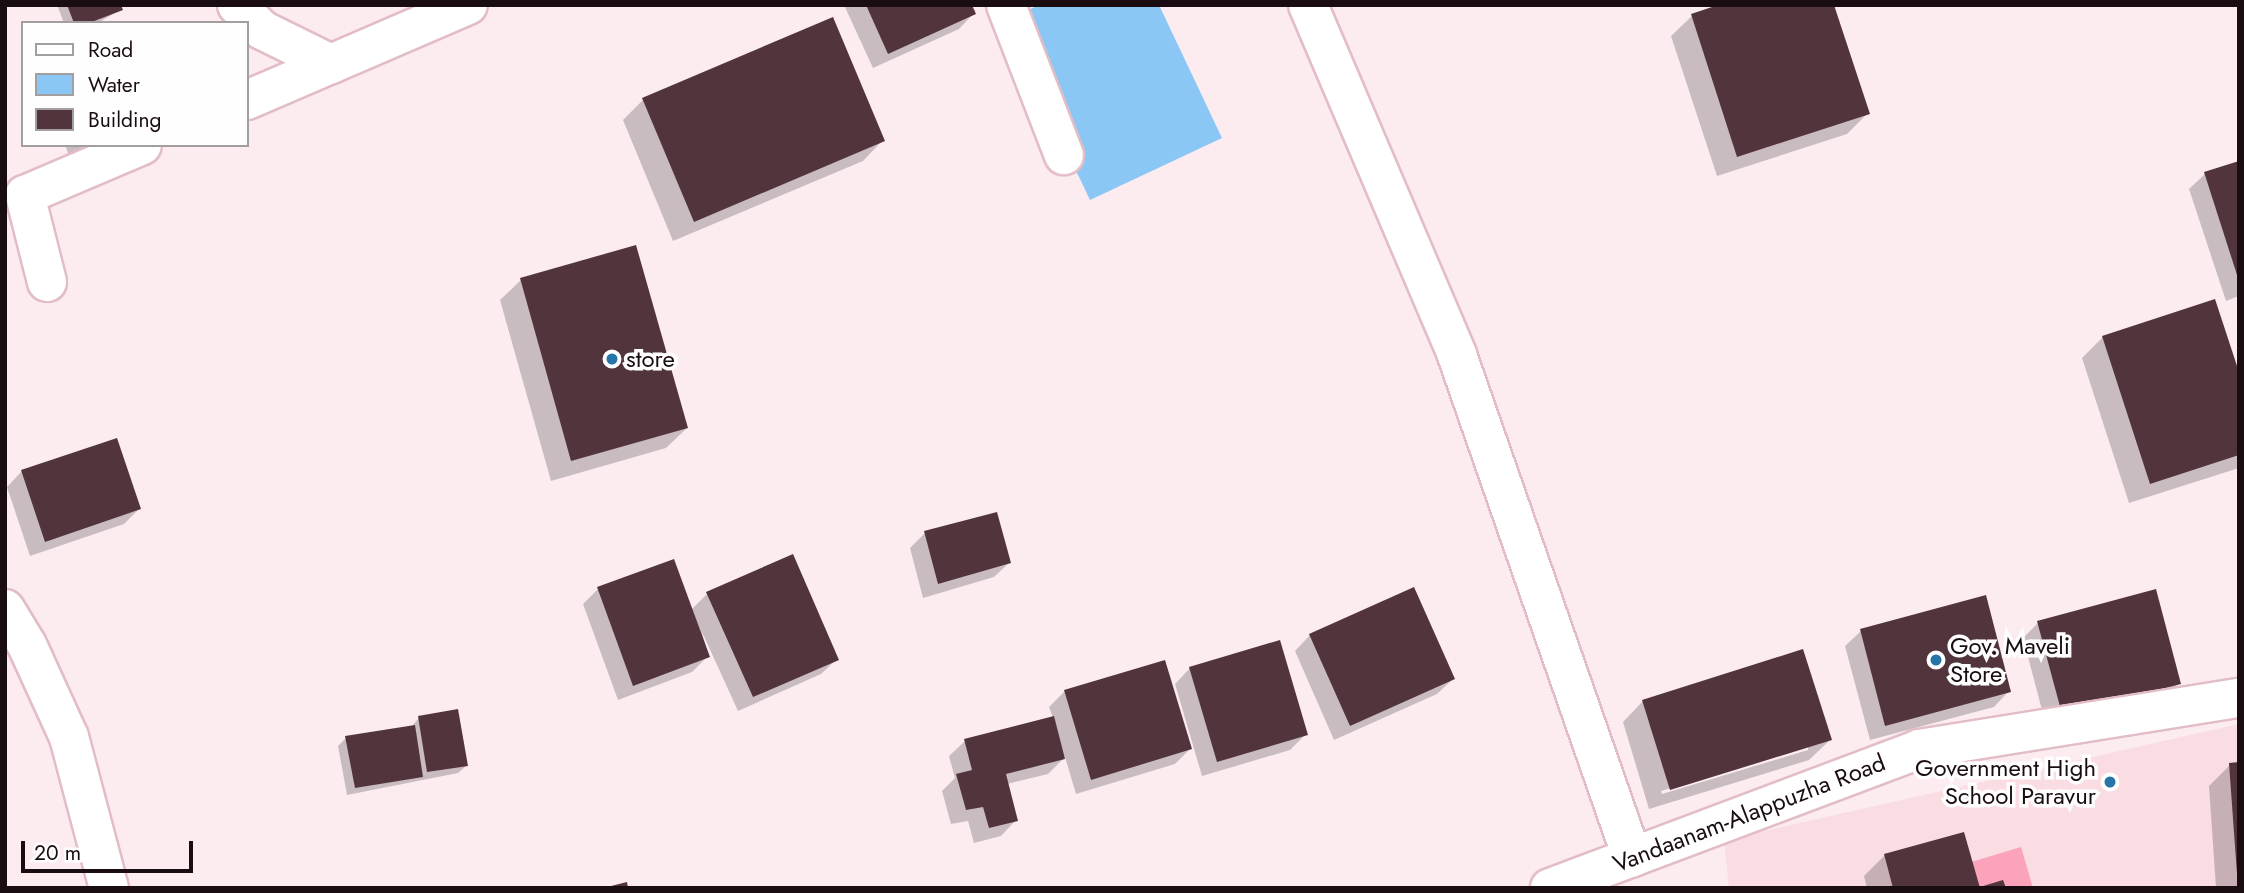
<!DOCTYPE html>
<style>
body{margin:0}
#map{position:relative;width:2244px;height:893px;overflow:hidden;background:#fcecf0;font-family:Jost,sans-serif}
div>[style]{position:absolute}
.built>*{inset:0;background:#f9dde3}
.green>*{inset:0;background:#faa3ba}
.water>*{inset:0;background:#8ac7f4}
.shadow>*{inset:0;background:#0003}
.building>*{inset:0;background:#52343c}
.roads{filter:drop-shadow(2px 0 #e2bdc5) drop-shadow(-2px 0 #e2bdc5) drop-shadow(0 2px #e2bdc5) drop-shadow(0 -2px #e2bdc5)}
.minor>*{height:38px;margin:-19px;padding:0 19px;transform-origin:19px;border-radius:19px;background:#fff}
.major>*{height:38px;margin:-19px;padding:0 19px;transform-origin:19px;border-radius:19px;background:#fff}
.dots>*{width:19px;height:19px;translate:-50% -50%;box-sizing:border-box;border:4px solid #fefefe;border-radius:50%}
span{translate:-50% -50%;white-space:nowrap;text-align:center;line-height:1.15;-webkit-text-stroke:7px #fefefe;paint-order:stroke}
.poi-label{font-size:24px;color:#1a0d11}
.left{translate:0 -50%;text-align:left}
.right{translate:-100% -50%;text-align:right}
.street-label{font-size:24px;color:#1a0d11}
.frame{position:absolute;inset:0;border:7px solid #1a0d11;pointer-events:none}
.legend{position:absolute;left:21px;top:21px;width:228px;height:126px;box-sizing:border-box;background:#fefefe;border:2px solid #a39e9f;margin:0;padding:9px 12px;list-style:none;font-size:21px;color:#1a0d11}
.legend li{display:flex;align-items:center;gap:14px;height:35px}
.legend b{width:35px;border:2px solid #a39e9f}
.scale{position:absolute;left:21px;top:841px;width:172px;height:32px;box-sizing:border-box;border:4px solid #1a0d11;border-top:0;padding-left:9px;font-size:21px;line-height:24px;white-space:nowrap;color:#1a0d11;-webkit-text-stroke:5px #fefefe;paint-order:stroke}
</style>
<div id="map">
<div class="built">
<div style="clip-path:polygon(2239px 724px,2239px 888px,1729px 888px,1724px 840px)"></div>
</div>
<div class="green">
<div style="clip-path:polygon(2021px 847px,2033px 888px,1885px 888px)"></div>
</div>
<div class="water">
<div style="clip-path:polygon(1039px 5px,1159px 5px,1222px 138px,1090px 200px,1005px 21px)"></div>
</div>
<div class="shadow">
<div style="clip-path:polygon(57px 5px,120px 5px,121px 9px,98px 23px,64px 23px)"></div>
<div style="clip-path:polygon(844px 5px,970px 5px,974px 13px,959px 29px,873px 68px)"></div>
<div style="clip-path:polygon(1692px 16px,1868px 113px,1847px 134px,1717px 176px,1671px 36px)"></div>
<div style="clip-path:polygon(643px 100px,883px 140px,863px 161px,673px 241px,623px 120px)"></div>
<div style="clip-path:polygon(65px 145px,132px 145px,74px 168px)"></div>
<div style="clip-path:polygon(2239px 163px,2239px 296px,2226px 301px,2189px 189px,2205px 174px)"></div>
<div style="clip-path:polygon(521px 280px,687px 428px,666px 448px,551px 481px,500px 300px)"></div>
<div style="clip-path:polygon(2103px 337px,2239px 378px,2239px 468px,2129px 503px,2082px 358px)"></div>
<div style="clip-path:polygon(22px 471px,139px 509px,124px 524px,30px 556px,7px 487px)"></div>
<div style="clip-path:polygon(925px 533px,1010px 562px,994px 577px,923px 598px,910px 548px)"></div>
<div style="clip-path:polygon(792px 557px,837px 659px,821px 674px,738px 711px,702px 632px,708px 656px,692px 672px,618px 700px,583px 604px,598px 589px,691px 610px,707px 594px)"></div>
<div style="clip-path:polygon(2038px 623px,2179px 683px,2164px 698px,2047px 729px,2023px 638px)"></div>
<div style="clip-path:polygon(1861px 631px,2009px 691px,1994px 707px,1870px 740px,1845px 646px)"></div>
<div style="clip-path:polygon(1310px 635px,1453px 679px,1437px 694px,1334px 740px,1295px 651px)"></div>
<div style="clip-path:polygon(1190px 668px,1306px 734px,1290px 750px,1202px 776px,1175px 684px)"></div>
<div style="clip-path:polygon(1065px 691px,1190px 749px,1175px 764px,1076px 794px,1065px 757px,1048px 774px,1007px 784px,1016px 820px,1001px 836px,974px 843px,968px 821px,951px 824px,942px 791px,955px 778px,949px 756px,965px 741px,1053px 718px,1049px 707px)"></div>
<div style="clip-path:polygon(evenodd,1643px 701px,1830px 740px,1809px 760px,1649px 809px,1623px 722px,1643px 701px,1808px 746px,1808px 750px,1662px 794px,1661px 791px,1808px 746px)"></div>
<div style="clip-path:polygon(419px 718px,466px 766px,458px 773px,347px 795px,338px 746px,346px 738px,411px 727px)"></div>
<div style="clip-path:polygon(2239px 764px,2239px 888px,2216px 888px,2209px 786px,2230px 765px)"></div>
<div style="clip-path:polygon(1885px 855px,1978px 888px,1867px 888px,1864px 876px)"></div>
</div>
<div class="building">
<div style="clip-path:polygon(67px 5px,121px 5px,123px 10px,89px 23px,74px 23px)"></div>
<div style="clip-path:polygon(866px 5px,972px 5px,976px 14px,888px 54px)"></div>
<div style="clip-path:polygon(1718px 5px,1834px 5px,1870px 114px,1737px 157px,1691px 14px)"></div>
<div style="clip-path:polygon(833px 17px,885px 141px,694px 222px,642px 98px)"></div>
<div style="clip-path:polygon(2239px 161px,2239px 278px,2238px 278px,2204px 172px)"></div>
<div style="clip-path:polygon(636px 245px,688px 428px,571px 461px,520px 278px)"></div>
<div style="clip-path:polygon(2215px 299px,2239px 372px,2239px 455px,2150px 484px,2102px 336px)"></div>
<div style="clip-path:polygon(117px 438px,141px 509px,45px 542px,21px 470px)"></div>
<div style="clip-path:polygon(997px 512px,1011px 563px,938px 584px,924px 531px)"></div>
<div style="clip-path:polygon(793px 554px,839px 660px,753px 697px,706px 592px)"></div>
<div style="clip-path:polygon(674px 559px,710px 657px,633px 686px,597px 587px)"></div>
<div style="clip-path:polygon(1414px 587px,1455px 679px,1350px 726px,1309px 634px)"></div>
<div style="clip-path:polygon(2156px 589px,2181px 684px,2062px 714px,2037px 621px)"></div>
<div style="clip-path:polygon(1986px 595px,2011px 692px,1885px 726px,1860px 629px)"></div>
<div style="clip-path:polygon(1280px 640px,1308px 735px,1217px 762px,1189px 667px)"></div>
<div style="clip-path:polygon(1803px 649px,1832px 740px,1670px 790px,1642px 700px)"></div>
<div style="clip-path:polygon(1165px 660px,1192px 749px,1091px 780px,1064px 690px)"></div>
<div style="clip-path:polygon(458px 709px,468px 766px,427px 772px,418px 716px)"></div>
<div style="clip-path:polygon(1054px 716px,1065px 759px,1006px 774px,1018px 821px,989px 828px,983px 807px,966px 810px,956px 774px,972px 770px,964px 739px)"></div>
<div style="clip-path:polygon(415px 725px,423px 777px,355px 788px,345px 736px)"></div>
<div style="clip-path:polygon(2239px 762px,2239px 874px,2237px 874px,2229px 763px)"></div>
<div style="clip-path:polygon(1964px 832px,1980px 888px,1893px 888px,1884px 854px)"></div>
<div style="clip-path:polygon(2003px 880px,2006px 888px,1980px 888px,1980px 887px)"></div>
<div style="clip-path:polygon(627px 882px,628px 888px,607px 888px,607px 887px)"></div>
</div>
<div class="roads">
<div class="minor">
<div style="left:237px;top:5px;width:35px;rotate:45deg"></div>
<div style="left:262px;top:30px;width:77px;rotate:26.2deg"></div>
<div style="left:331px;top:64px;width:149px;rotate:-23.3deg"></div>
<div style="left:1006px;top:5px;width:161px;rotate:68.9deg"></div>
<div style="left:1308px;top:5px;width:380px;rotate:66.9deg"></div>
<div style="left:1457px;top:355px;width:532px;rotate:70.78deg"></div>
<div style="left:247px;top:100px;width:91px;rotate:-23.2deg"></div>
<div style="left:47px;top:282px;width:90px;rotate:-104.2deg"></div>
<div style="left:25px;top:195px;width:127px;rotate:-23.1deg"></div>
<div style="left:5px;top:609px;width:42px;rotate:58.6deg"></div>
<div style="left:27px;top:645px;width:101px;rotate:65.5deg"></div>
<div style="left:69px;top:737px;width:156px;rotate:75.2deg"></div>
</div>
<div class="major">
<div style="left:1550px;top:888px;width:394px;rotate:-20.6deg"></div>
<div style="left:1919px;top:749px;width:324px;rotate:-9.1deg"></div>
</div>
</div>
<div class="dots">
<div style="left:612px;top:359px;background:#2774a7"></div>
<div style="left:1936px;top:660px;background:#2774a7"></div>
<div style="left:2110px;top:782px;background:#2774a7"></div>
</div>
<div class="poi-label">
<span class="left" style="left:626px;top:359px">store</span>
<span class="left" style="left:1950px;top:660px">Gov. Maveli<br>Store</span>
<span class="right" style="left:2096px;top:782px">Government High<br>School Paravur</span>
</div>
<div class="street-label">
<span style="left:1749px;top:813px;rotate:-21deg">Vandaanam-Alappuzha Road</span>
</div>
<div class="frame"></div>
<ul class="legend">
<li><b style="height:9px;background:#fff"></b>Road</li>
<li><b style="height:19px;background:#8ac7f4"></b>Water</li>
<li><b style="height:19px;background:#52343c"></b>Building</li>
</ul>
<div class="scale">20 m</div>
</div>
